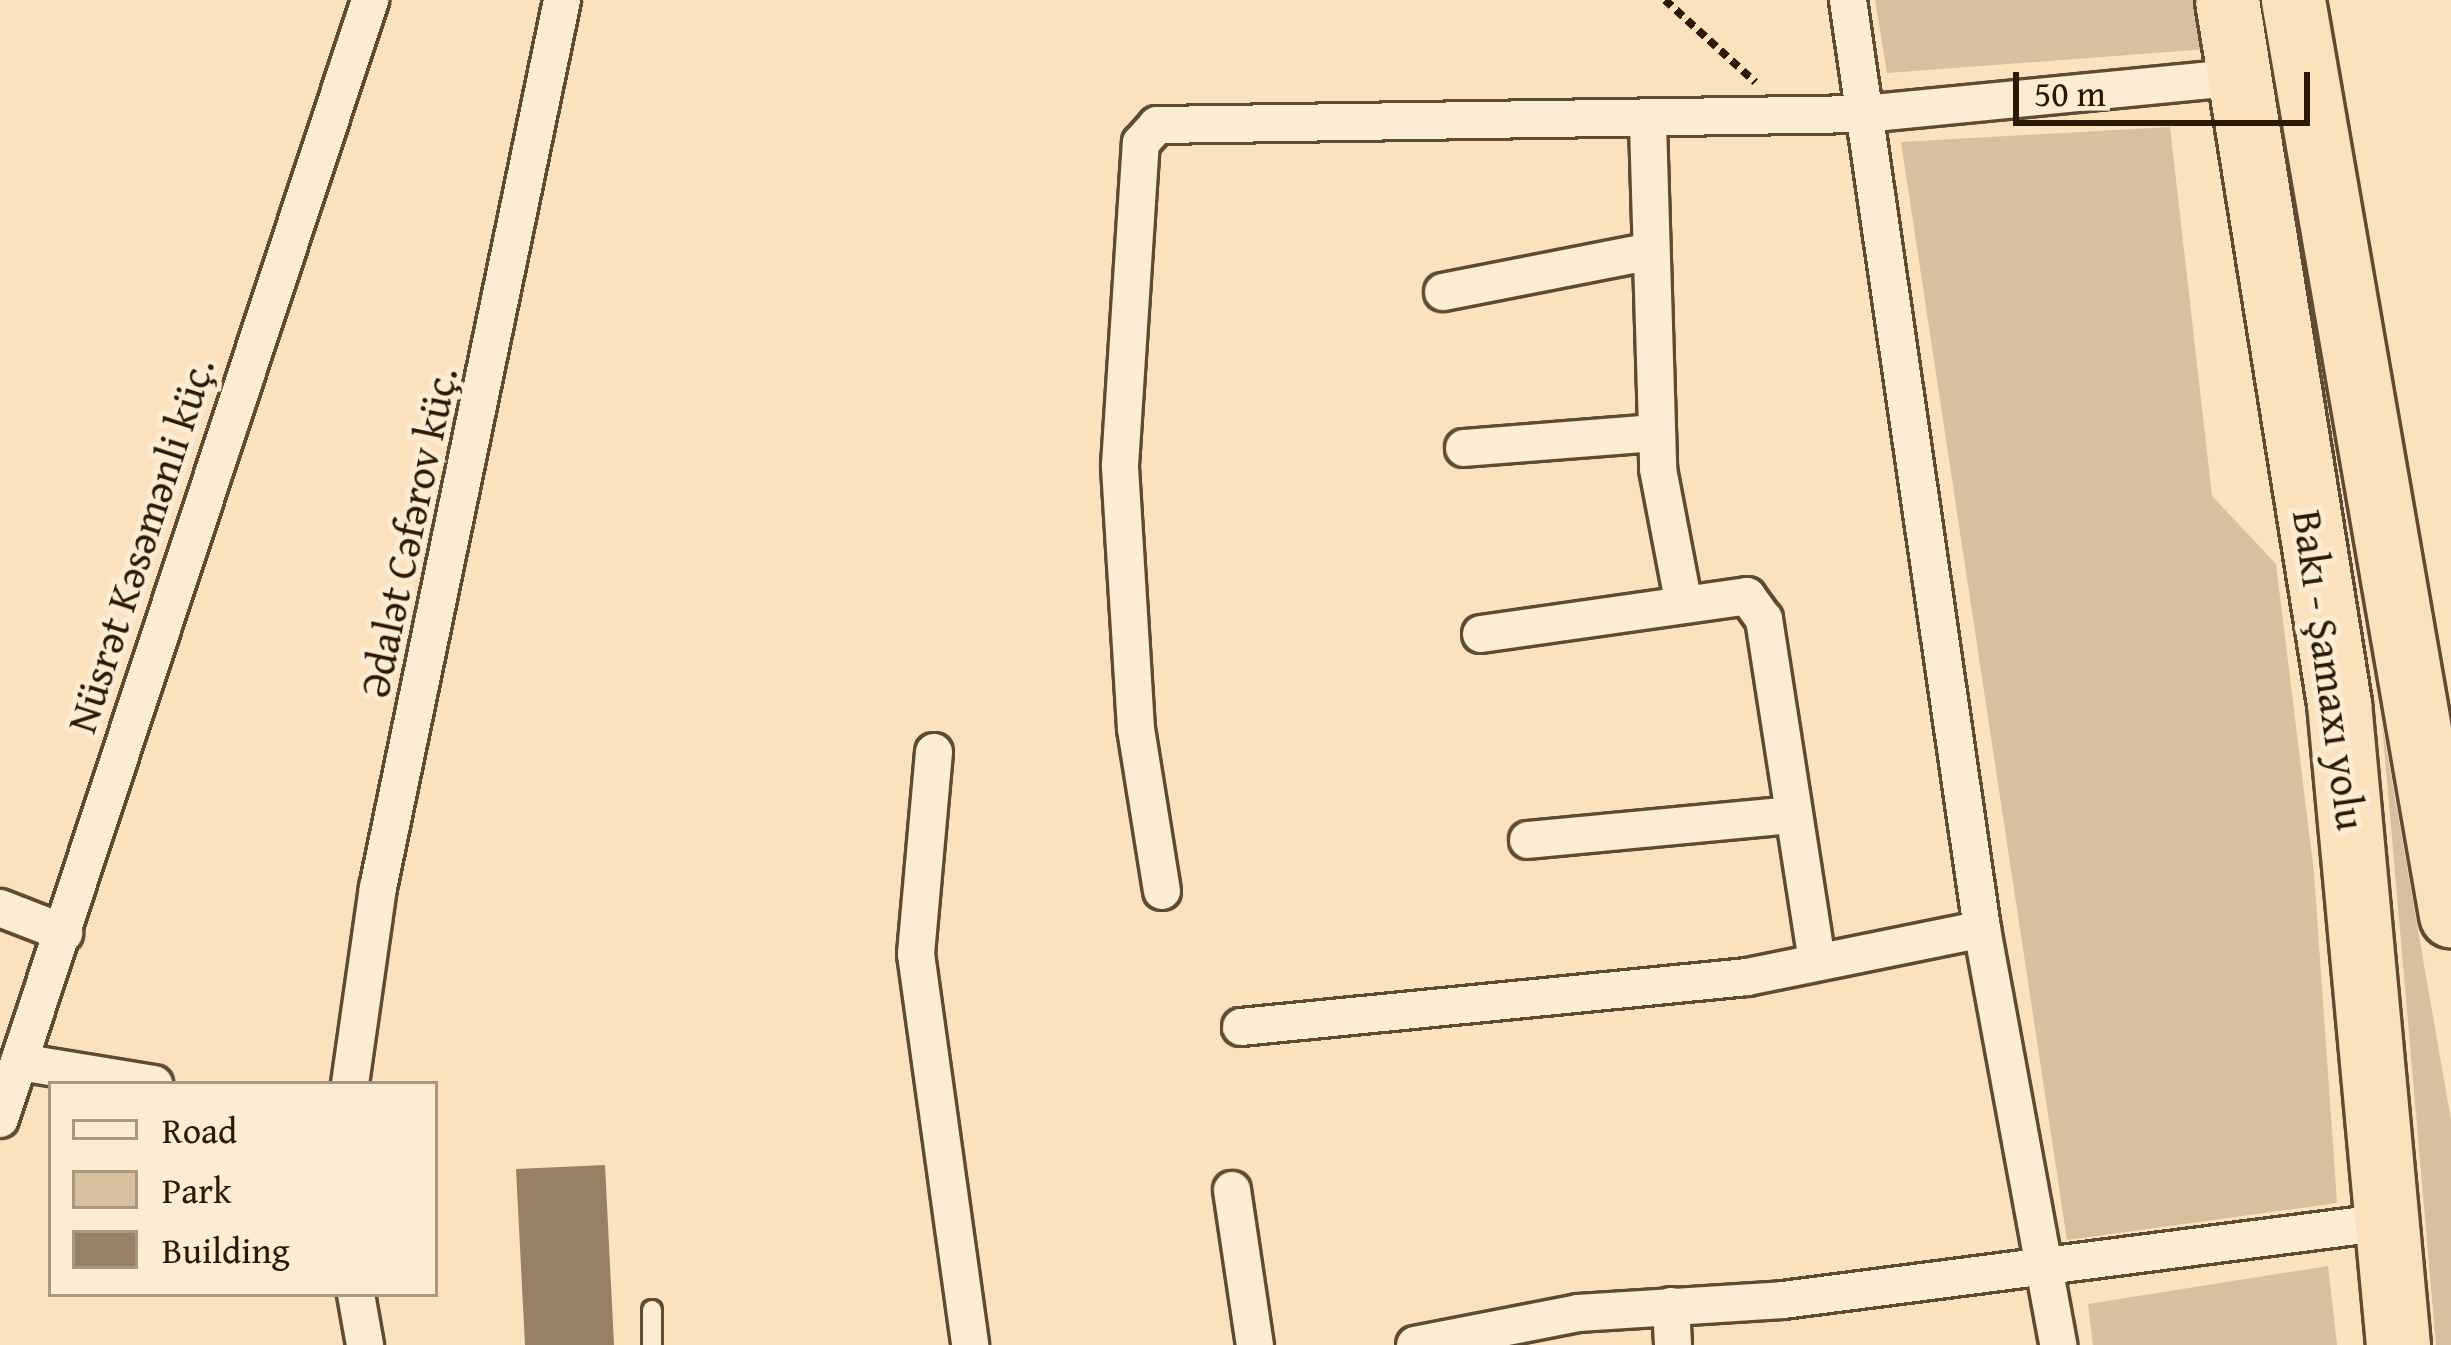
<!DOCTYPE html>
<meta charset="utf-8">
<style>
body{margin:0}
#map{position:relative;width:2451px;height:1345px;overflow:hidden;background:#fce1bd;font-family:"Gentium Book Plus",serif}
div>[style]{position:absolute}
.green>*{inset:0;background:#d8bf9d}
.building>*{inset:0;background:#978164}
.path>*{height:8px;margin-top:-4px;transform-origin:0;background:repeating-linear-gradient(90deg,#2a1a03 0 9px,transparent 0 15px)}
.roads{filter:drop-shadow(3px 0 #5e4c32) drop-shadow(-3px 0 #5e4c32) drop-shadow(0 3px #5e4c32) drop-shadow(0 -3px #5e4c32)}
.service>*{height:18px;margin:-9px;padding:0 9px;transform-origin:9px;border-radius:9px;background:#fdecd4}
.minor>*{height:36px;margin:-18px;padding:0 18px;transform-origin:18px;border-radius:18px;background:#fdecd4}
.trunk>*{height:63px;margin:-31.5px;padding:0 31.5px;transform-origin:31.5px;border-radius:31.5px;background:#fce1bd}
span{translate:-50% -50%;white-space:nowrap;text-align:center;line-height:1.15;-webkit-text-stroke:10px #fdecd4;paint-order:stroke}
.street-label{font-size:42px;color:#2a1a03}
.legend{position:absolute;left:48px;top:1081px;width:390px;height:216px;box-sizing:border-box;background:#fdecd4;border:3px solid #a99880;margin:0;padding:15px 21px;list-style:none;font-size:36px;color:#2a1a03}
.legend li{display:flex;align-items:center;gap:24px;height:60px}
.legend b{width:60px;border:3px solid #a99880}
.scale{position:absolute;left:2013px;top:72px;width:297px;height:54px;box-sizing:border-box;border:6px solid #2a1a03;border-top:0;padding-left:15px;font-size:36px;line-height:42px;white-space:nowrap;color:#2a1a03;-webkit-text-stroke:9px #fdecd4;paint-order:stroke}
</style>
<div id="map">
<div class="green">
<div style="clip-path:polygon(1875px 0,2201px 0,2208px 49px,1887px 73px)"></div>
<div style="clip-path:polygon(2170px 127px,2212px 496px,2276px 564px,2314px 873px,2337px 1203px,2067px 1240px,1901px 142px)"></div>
<div style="clip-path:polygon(2382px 723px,2451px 1120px,2451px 1345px,2436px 1345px)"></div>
<div style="clip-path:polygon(2328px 1266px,2337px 1345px,2093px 1345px,2088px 1304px)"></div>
</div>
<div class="building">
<div style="clip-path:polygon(605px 1165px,614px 1345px,525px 1345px,516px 1169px)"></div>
</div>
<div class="path">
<div style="left:1665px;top:0;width:122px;rotate:42.3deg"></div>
</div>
<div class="roads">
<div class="service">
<div style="left:652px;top:1310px;width:35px;rotate:90deg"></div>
</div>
<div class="minor">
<div style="left:1848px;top:0;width:939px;rotate:81.79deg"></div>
<div style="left:1982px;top:929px;width:423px;rotate:79.6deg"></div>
<div style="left:1648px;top:124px;width:345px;rotate:88.3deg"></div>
<div style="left:1658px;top:469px;width:133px;rotate:79.2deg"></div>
<div style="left:1443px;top:292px;width:208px;rotate:-11.1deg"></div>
<div style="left:1464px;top:448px;width:193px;rotate:-4.5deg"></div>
<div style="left:1481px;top:634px;width:269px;rotate:-8.1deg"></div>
<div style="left:1747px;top:596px;width:29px;rotate:54deg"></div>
<div style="left:1764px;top:619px;width:346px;rotate:81.2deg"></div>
<div style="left:934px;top:752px;width:203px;rotate:95.1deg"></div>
<div style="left:916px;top:954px;width:395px;rotate:82.1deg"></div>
<div style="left:1528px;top:840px;width:267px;rotate:-5.4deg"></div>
<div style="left:1162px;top:891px;width:164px;rotate:-99.1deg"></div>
<div style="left:1136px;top:729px;width:264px;rotate:-93.5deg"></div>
<div style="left:1120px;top:465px;width:323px;rotate:-86.3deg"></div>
<div style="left:1141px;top:143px;width:24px;rotate:-48deg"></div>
<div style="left:1157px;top:125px;width:707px;rotate:-0.89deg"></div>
<div style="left:1864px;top:114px;width:378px;rotate:-5.6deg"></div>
<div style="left:0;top:908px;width:69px;rotate:21.3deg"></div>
<div style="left:1241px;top:1027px;width:508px;rotate:-5.64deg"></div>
<div style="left:1747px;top:977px;width:240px;rotate:-11.5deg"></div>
<div style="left:19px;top:1062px;width:137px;rotate:9.3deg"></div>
<div style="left:350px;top:1084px;width:198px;rotate:-81.9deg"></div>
<div style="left:378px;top:888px;width:907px;rotate:-78.29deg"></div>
<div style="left:0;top:1119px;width:1179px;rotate:-71.7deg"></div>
<div style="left:1232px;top:1190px;width:157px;rotate:81.6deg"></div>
<div style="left:356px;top:1294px;width:52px;rotate:80deg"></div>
<div style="left:1671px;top:1306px;width:39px;rotate:87deg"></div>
<div style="left:1415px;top:1345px;width:166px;rotate:-11.1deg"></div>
<div style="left:1578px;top:1313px;width:205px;rotate:-3.6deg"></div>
<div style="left:1783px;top:1300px;width:609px;rotate:-7.36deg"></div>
</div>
<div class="trunk">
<div style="left:2227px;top:0;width:712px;rotate:80.95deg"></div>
<div style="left:2339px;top:703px;width:645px;rotate:84.75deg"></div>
<div style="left:2293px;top:0;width:929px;rotate:80.2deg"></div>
</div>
</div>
<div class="street-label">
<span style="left:408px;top:532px;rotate:-78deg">Ədalət Cəfərov küç.</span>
<span style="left:140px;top:545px;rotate:-72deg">Nüsrət Kəsəmənli küç.</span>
<span style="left:2330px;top:670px;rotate:82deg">Bakı - Şamaxı yolu</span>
</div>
<ul class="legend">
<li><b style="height:15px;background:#fdecd4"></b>Road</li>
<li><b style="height:33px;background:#d8bf9d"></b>Park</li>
<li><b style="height:33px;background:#978164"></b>Building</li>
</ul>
<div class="scale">50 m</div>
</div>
